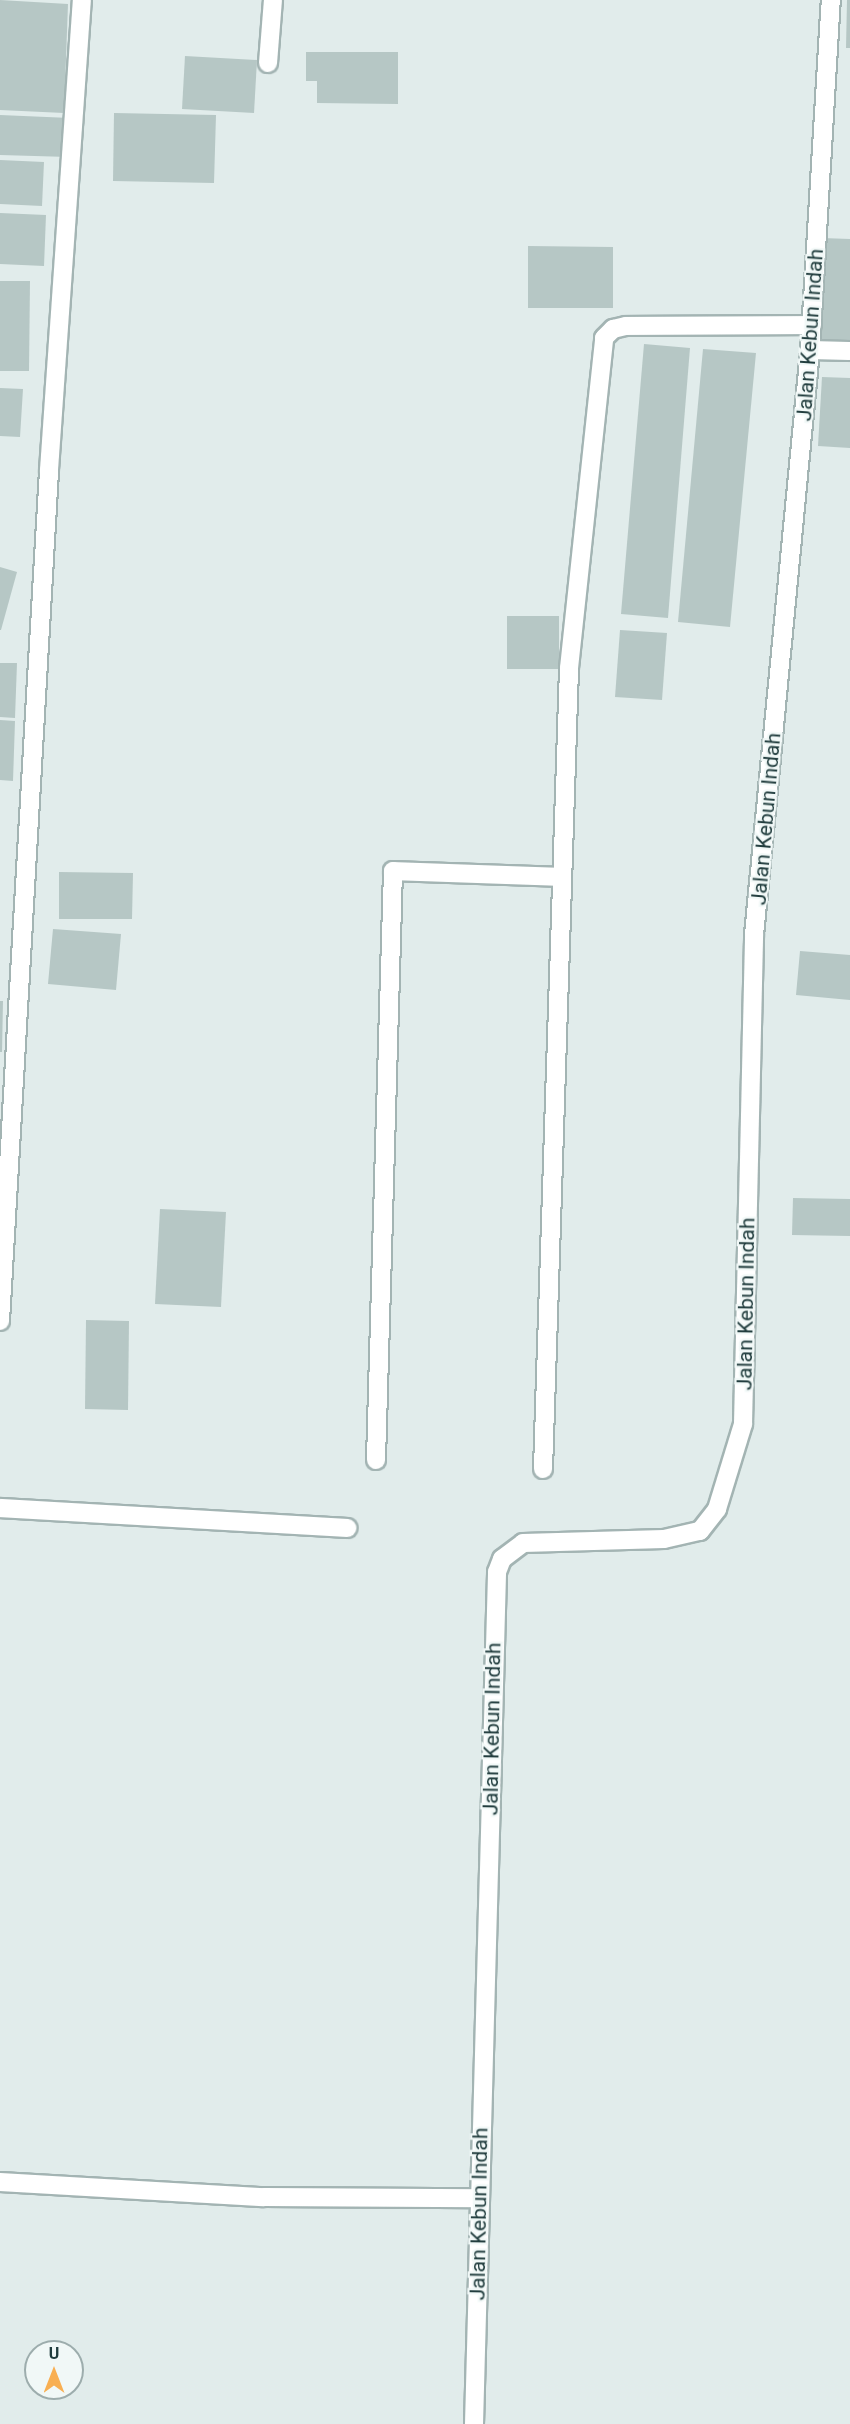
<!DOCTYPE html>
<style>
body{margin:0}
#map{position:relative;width:850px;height:2424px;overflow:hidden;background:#e1eceb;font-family:Roboto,sans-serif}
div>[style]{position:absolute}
.building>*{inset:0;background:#b6c7c5}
.roads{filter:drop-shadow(2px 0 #a3b4b3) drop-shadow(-2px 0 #a3b4b3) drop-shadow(0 2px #a3b4b3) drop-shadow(0 -2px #a3b4b3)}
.minor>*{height:18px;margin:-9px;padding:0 9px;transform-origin:9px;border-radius:9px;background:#fff}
span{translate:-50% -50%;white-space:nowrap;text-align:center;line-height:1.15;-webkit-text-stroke:4.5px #f1f8f7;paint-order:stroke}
.street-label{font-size:21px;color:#203c3d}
.north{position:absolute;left:24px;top:2340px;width:60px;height:60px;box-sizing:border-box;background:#f1f8f7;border:2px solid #9dadad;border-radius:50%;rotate:0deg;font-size:16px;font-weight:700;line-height:24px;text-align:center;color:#203c3d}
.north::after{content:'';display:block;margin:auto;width:21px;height:27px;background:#f8af52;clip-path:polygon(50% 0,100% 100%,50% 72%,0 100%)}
</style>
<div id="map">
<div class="building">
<div style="clip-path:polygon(0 0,68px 4px,64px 113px,0 110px)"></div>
<div style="clip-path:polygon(847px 0,850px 0,850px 48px,846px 48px)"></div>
<div style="clip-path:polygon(306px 52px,398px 52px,398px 104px,317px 103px,317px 81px,306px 81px)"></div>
<div style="clip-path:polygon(185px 56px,257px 60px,254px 113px,182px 109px)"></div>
<div style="clip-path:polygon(114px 113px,216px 115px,214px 183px,113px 181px)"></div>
<div style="clip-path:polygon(0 115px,70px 118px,69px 157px,0 155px)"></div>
<div style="clip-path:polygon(0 160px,44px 162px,42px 206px,0 204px)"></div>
<div style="clip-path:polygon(0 213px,46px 215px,44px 266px,0 264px)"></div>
<div style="clip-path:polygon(822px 238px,850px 239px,850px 344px,816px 342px)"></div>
<div style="clip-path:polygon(528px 246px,613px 247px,613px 308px,528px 308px)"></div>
<div style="clip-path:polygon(0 281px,30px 281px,29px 371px,0 371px)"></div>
<div style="clip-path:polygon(644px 344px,690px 348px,668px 618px,621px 614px)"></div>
<div style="clip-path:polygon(703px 349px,756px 353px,730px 627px,678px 622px)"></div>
<div style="clip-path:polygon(822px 377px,850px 378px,850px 448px,818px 446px)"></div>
<div style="clip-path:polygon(0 388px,23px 389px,20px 437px,0 436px)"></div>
<div style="clip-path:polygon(0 567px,17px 572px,1px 630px,0 630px)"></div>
<div style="clip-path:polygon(507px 616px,559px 616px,559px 669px,507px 669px)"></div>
<div style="clip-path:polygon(620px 630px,667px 633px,662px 700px,615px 697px)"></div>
<div style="clip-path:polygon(0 663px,17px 663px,15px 718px,0 717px)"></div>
<div style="clip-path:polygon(0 720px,15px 721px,13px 781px,0 780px)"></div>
<div style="clip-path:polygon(59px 872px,133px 873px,132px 919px,59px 919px)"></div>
<div style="clip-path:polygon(53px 929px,121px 934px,116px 990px,48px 984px)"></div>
<div style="clip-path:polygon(800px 951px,850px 955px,850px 1000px,796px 995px)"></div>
<div style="clip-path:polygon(0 1001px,3px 1001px,2px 1052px,0 1052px)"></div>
<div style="clip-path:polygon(793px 1198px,850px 1199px,850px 1236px,792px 1235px)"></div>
<div style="clip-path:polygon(160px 1209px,226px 1212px,221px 1307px,155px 1304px)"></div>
<div style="clip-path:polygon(86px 1320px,129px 1321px,128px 1410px,85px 1409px)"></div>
</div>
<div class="roads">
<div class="minor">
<div style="left:268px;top:63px;width:63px;rotate:-85.5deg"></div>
<div style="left:810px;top:350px;width:40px;rotate:1.4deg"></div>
<div style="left:0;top:1321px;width:852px;rotate:-86.7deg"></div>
<div style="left:49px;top:470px;width:471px;rotate:-86deg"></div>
<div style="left:376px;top:1460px;width:589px;rotate:-88.35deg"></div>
<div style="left:393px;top:871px;width:169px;rotate:2deg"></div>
<div style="left:543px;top:1469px;width:801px;rotate:-88.14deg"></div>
<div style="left:569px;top:668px;width:332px;rotate:-83.9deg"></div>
<div style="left:604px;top:338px;width:13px;rotate:-45deg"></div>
<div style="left:613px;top:329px;width:13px;rotate:-13deg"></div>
<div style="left:626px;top:326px;width:186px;rotate:-0.3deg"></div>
<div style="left:0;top:1508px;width:348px;rotate:3.3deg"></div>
<div style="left:0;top:2182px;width:264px;rotate:3.3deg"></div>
<div style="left:264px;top:2197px;width:216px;rotate:0.3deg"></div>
<div style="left:474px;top:2424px;width:852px;rotate:-88.45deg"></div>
<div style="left:497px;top:1572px;width:14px;rotate:-69deg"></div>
<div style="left:502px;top:1559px;width:26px;rotate:-37deg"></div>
<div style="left:523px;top:1543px;width:141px;rotate:-1.6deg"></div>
<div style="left:664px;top:1539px;width:37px;rotate:-13deg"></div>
<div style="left:700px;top:1531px;width:28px;rotate:-52deg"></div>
<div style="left:717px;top:1509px;width:89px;rotate:-73deg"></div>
<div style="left:743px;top:1424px;width:489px;rotate:-88.7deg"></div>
<div style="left:754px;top:935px;width:588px;rotate:-84.53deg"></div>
<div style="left:810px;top:350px;width:351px;rotate:-86.6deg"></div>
</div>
</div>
<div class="street-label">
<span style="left:810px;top:335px;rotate:-86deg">Jalan Kebun Indah</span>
<span style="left:766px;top:819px;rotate:-85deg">Jalan Kebun Indah</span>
<span style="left:746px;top:1304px;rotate:-89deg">Jalan Kebun Indah</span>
<span style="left:492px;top:1729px;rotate:-89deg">Jalan Kebun Indah</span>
<span style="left:479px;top:2214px;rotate:-89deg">Jalan Kebun Indah</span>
</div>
<div class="north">U</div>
</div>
